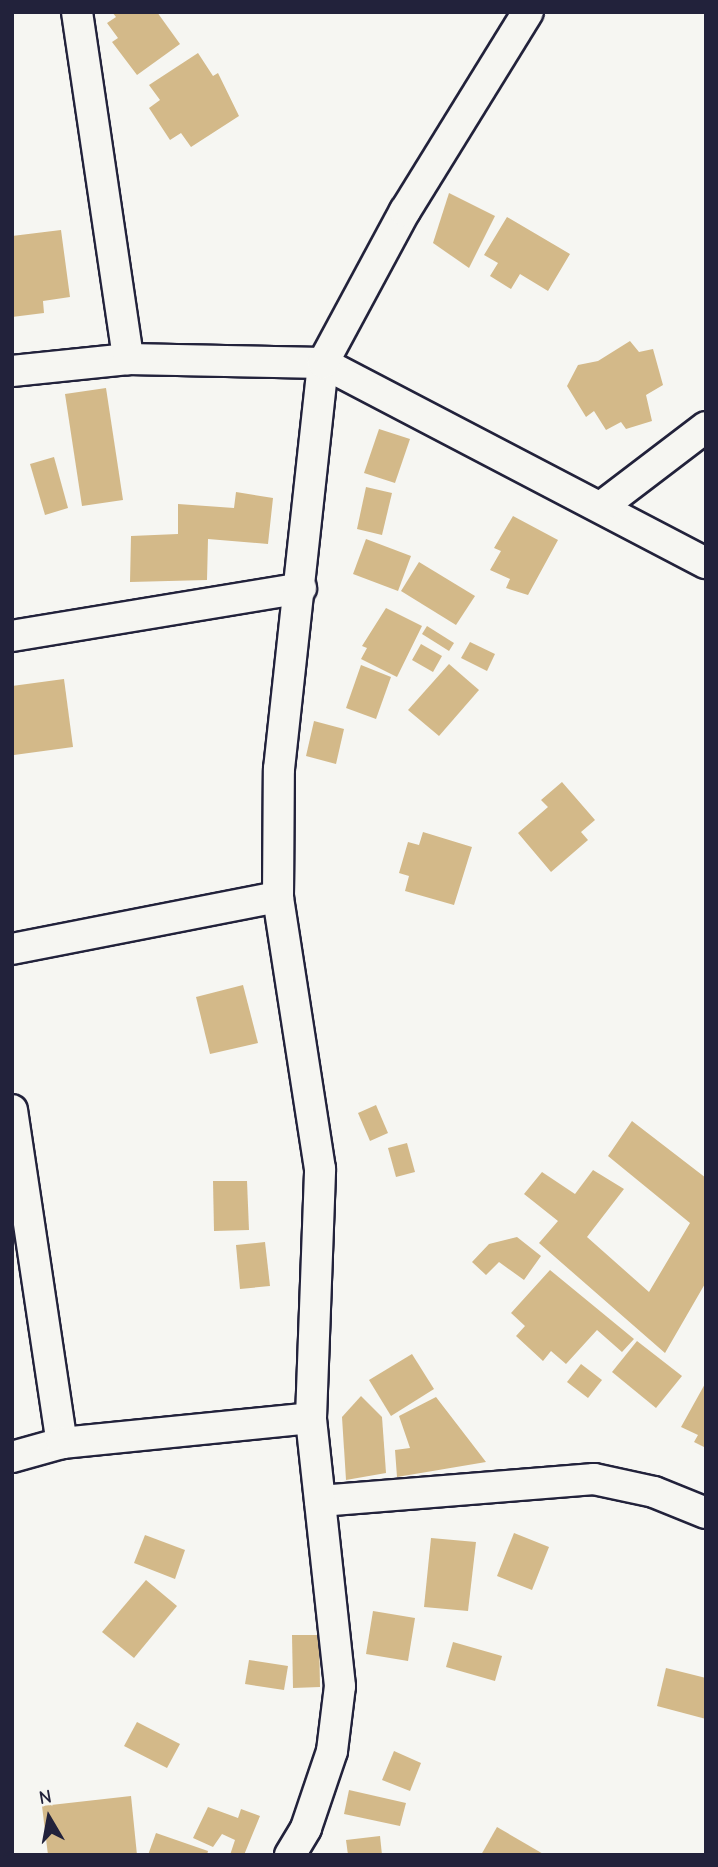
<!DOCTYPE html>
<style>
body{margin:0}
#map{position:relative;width:718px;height:1867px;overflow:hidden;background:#f6f6f2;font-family:"Comic Neue",sans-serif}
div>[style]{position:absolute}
.building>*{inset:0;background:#d3b989}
.roads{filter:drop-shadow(2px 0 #22223b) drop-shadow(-2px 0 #22223b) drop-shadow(0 2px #22223b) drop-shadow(0 -2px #22223b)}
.street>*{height:30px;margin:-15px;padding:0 15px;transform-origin:15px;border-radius:15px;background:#f6f6f2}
span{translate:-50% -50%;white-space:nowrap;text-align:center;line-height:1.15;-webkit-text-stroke:6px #f6f6f2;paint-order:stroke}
.frame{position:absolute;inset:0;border:14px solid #22223b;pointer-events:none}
.north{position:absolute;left:14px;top:1783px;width:70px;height:70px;-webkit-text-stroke:5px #f6f6f2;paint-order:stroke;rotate:350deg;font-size:19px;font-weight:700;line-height:28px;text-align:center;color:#22223b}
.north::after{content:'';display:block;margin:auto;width:24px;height:32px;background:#22223b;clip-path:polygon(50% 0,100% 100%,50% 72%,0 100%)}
</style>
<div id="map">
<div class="building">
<div style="clip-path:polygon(112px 12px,157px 12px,180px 44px,137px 75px,112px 42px,118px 38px,107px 23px,116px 17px)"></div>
<div style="clip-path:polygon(198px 53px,213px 76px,218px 73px,239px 116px,191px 147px,181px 133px,170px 140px,149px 108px,160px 100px,149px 85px)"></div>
<div style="clip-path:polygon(449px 193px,495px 216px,469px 268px,433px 243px)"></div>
<div style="clip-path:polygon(507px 217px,570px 254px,548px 291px,520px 274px,511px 289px,490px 276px,498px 263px,484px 255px)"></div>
<div style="clip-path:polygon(61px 230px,70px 297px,43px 301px,44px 313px,12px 317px,12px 236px)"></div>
<div style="clip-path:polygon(630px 341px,639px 352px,653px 349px,663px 385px,646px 395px,652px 421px,626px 429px,621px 422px,606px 430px,594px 411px,586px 417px,567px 386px,578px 365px,598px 361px)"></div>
<div style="clip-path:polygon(106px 388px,123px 500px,82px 506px,65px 394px)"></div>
<div style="clip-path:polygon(379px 429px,410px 439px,395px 483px,364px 473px)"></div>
<div style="clip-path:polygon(54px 457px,68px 508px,45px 515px,30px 464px)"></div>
<div style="clip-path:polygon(366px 487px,392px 493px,382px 535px,357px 529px)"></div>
<div style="clip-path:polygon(236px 492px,273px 498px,268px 544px,208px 539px,207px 580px,130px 582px,131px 536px,178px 534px,178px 504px,234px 508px)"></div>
<div style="clip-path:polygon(513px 516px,558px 540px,528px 595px,506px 588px,510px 579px,490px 570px,501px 551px,494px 548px)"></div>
<div style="clip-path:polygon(366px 539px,411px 556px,398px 591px,353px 574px)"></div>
<div style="clip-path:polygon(419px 562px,475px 596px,456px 625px,401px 591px)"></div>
<div style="clip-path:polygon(386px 608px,422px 626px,397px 677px,361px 659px,367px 648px,362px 646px)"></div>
<div style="clip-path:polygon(427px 626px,454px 643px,449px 651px,422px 634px)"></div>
<div style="clip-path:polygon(470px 642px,495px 654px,487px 671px,461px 658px)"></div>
<div style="clip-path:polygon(421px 644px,442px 656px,433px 672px,412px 660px)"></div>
<div style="clip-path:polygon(449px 664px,479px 690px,439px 736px,408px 710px)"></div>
<div style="clip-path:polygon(361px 665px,391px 677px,376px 719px,346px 708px)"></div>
<div style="clip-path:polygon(64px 679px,73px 747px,14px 755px,12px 686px)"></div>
<div style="clip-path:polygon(314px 721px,344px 729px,336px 764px,306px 756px)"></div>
<div style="clip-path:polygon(562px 782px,595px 820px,581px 832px,588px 840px,551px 872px,518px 833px,548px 807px,541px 800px)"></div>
<div style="clip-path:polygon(423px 832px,472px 847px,454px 905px,405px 891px,409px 876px,399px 873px,408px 842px,419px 845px)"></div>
<div style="clip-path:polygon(243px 985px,258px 1043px,210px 1054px,196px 997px)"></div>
<div style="clip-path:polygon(376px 1105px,388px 1133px,370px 1141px,358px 1113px)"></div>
<div style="clip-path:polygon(632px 1121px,706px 1178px,706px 1282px,665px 1353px,539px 1243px,558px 1221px,524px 1194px,542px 1172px,575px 1194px,593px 1170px,624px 1189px,587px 1237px,649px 1292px,690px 1223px,608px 1156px)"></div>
<div style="clip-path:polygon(407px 1143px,415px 1172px,396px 1177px,388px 1148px)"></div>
<div style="clip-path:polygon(213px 1181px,247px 1181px,249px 1230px,214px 1231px)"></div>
<div style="clip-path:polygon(517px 1237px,541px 1256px,524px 1280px,499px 1262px,486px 1275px,472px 1262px,489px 1244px)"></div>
<div style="clip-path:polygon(265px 1242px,270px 1286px,240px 1289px,236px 1245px)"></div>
<div style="clip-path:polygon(550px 1270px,634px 1339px,622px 1352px,597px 1330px,566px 1364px,551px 1351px,543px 1361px,516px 1336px,525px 1326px,511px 1313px)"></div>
<div style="clip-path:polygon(637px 1341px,682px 1376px,656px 1408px,612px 1372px)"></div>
<div style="clip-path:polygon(412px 1354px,434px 1389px,391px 1416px,369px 1380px)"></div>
<div style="clip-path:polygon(581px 1364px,602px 1380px,588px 1398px,567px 1382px)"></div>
<div style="clip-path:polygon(706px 1382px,706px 1448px,694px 1442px,698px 1435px,681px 1427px)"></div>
<div style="clip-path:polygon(361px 1396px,382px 1417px,386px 1473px,346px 1480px,342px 1417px)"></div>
<div style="clip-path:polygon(436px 1397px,486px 1462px,397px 1477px,395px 1450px,410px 1448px,399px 1416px)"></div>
<div style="clip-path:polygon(514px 1533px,549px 1547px,532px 1590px,497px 1576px)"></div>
<div style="clip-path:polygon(145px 1535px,185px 1550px,175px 1579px,134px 1563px)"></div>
<div style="clip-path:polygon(431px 1538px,476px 1542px,468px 1611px,424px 1607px)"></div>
<div style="clip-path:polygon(146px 1580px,177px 1606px,134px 1658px,102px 1632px)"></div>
<div style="clip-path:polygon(373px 1611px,415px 1618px,408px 1661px,366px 1654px)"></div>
<div style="clip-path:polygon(292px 1635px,319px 1635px,320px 1687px,293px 1688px)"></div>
<div style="clip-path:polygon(453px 1642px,502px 1656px,495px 1681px,446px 1667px)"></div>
<div style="clip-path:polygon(249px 1660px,288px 1666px,284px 1690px,245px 1684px)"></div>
<div style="clip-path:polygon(666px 1668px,706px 1678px,706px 1719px,657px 1706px)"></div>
<div style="clip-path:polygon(137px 1722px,180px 1744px,167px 1768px,124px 1746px)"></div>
<div style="clip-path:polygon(394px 1751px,421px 1763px,410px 1791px,382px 1780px)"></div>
<div style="clip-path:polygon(349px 1790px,406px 1803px,400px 1826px,344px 1814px)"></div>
<div style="clip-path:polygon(131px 1796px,137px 1855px,48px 1855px,42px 1806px)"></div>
<div style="clip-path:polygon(208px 1807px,238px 1818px,241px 1809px,260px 1816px,244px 1855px,230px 1855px,235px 1840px,222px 1834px,213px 1847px,193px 1838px)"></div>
<div style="clip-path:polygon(497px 1827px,545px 1855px,481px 1855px)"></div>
<div style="clip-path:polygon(156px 1833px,208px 1851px,207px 1855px,148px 1855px)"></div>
<div style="clip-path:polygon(380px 1836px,382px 1855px,348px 1855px,346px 1840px)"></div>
</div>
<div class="roads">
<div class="street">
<div style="left:77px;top:12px;width:351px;rotate:81.6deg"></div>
<div style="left:12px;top:371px;width:117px;rotate:-5.9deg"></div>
<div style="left:128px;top:359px;width:195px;rotate:1.2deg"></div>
<div style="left:323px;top:363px;width:432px;rotate:27.6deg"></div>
<div style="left:601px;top:507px;width:132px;rotate:-37.3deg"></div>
<div style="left:12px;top:636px;width:293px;rotate:-9.4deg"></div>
<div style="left:12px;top:949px;width:271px;rotate:-11.1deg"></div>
<div style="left:12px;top:1110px;width:337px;rotate:81.5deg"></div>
<div style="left:12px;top:1457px;width:52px;rotate:-15.6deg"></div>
<div style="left:62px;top:1443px;width:250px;rotate:-5.7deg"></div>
<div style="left:320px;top:1501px;width:275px;rotate:-4.6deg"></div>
<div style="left:594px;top:1479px;width:61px;rotate:12.2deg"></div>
<div style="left:654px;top:1492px;width:56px;rotate:22deg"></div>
<div style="left:290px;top:1855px;width:31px;rotate:-59deg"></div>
<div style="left:306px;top:1828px;width:81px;rotate:-71.3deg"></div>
<div style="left:332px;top:1751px;width:65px;rotate:-83deg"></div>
<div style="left:340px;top:1686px;width:270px;rotate:-96.2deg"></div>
<div style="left:311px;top:1418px;width:249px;rotate:-87.9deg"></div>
<div style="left:320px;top:1169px;width:275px;rotate:-98.8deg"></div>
<div style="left:278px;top:897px;width:128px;rotate:-89.6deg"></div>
<div style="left:279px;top:769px;width:408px;rotate:-83.8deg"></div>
<div style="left:323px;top:363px;width:173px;rotate:-61.7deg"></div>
<div style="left:405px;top:211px;width:234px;rotate:-58.3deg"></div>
</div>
</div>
<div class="frame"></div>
<div class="north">N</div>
</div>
